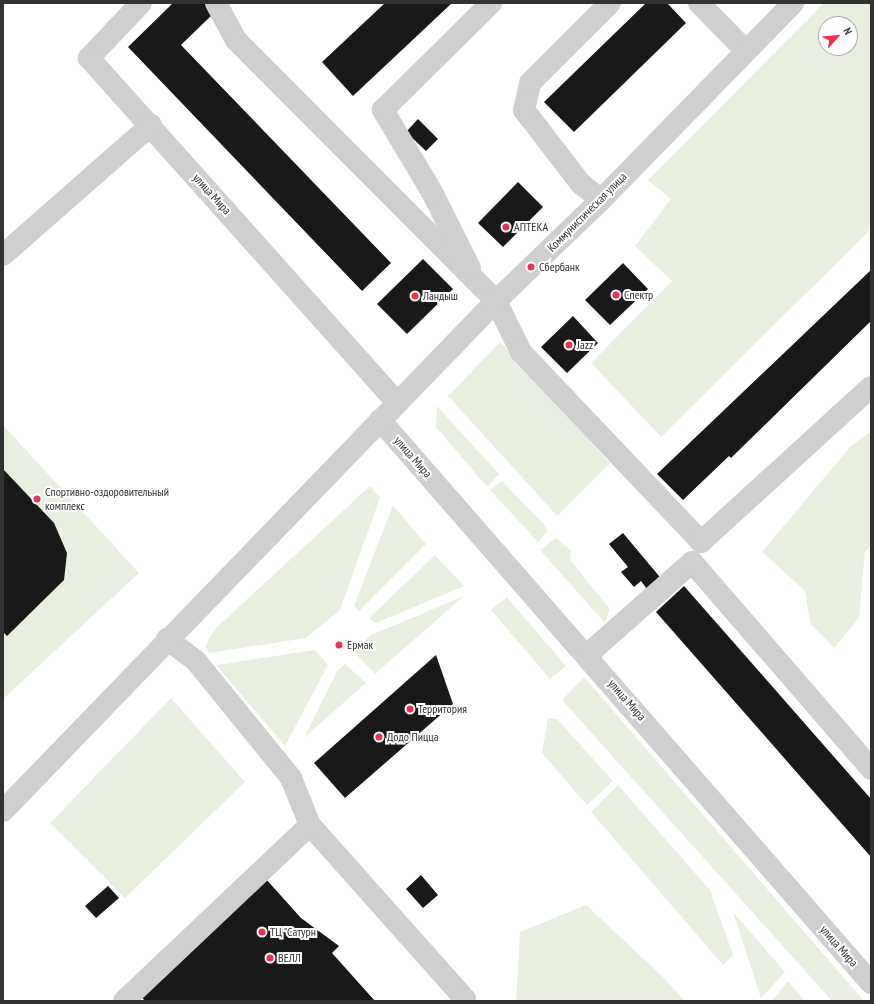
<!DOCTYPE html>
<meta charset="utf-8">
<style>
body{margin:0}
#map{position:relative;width:874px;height:1004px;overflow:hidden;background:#fff;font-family:"PT Sans Narrow",sans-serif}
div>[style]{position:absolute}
.green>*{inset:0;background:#e9efe0}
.building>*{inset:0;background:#191919}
.minor>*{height:22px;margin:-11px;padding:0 11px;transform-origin:11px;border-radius:11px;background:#cfcfcf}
.dots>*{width:11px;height:11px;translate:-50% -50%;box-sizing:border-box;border:2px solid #fff;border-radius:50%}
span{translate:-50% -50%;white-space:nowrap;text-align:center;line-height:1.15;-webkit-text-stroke:4px #fff;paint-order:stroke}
.street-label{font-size:12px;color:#323232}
.poi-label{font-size:12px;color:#323232}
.left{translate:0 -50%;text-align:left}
.frame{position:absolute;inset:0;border:4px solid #323232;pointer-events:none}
.north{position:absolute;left:818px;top:16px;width:40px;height:40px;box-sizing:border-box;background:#fff;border:1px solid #adadad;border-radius:50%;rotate:63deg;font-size:11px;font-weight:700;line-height:16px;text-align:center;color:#323232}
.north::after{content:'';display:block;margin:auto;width:14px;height:18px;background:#eb314e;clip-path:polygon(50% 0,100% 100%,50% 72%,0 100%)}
</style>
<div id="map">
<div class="green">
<div style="clip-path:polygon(evenodd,824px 3px,871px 3px,871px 229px,661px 437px,591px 363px,672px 281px,635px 246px,671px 199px,648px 180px,824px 3px,826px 24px,850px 24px,850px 48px,826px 48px,826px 24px)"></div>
<div style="clip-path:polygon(500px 342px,610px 463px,557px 516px,448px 396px)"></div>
<div style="clip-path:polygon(437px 406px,499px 474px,487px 487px,436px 427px)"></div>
<div style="clip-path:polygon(3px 425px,139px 573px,3px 699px)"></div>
<div style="clip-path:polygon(871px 431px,871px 546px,865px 551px,859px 618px,834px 648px,810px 623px,805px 591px,762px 552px,850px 447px)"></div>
<div style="clip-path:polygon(502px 481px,546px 526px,547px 532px,538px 542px,490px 490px)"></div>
<div style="clip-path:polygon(370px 486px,380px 498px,340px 610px,306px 638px,209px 653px,205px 646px,216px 628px)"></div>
<div style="clip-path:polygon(393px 505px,426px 544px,359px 611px,354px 606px)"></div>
<div style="clip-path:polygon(556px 538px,571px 551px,570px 560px,610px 609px,605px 623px,540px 550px)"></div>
<div style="clip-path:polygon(435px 555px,464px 586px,376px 623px,369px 618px)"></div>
<div style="clip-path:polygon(464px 596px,375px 674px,354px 652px,371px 635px)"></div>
<div style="clip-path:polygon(507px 597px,566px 666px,550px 679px,491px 610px)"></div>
<div style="clip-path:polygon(315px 650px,328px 665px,285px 746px,216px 665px)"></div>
<div style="clip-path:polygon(345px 664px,366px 683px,304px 738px,337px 671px)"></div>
<div style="clip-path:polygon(584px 677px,864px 1001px,832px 1001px,562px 700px)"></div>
<div style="clip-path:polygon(171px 698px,245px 782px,125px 898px,50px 823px)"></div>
<div style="clip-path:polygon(548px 718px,557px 719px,613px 781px,587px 805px,542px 753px)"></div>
<div style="clip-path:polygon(618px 785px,710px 890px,733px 955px,723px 965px,591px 812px)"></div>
<div style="clip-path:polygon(586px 905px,661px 975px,685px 1001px,516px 1001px,520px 932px)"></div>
<div style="clip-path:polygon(733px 912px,785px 972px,761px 998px)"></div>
<div style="clip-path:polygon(788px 981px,805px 1001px,772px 1001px)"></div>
</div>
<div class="building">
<div style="clip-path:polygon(173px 3px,205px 3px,214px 13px,181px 45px,391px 263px,362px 291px,128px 47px)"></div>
<div style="clip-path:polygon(385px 3px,452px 3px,353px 96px,322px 62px)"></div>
<div style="clip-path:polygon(646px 3px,667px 3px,686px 23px,574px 132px,544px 102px)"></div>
<div style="clip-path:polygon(418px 119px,438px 139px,426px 151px,406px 132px)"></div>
<div style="clip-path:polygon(518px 182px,543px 207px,503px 247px,478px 223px)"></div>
<div style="clip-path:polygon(423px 259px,453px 289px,407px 334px,377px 304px)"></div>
<div style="clip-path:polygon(623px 263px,648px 289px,610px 325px,585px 300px)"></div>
<div style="clip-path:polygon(871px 270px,871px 321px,731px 458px,729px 456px,683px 500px,657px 474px)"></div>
<div style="clip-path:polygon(573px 316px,598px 343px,567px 373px,541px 347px)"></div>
<div style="clip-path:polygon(3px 469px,54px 523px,67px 553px,64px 580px,7px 636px,3px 632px)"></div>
<div style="clip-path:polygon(623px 533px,664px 582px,650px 593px,641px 581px,634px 587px,621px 572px,628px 567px,609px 544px)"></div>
<div style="clip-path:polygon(684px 586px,871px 799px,871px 857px,656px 612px)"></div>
<div style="clip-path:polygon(436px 655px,453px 704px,345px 798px,314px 763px)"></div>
<div style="clip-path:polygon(421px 875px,438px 895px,423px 908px,406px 889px)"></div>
<div style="clip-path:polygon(265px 878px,301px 918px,339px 946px,332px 953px,375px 1001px,145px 1001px,137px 992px)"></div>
<div style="clip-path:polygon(108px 886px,119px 898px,96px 918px,85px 906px)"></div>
</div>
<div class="minor">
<div style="left:141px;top:3px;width:76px;rotate:133.4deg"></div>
<div style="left:89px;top:58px;width:462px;rotate:48.2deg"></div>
<div style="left:216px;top:3px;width:42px;rotate:61.6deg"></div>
<div style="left:236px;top:40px;width:368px;rotate:45.1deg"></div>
<div style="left:496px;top:301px;width:57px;rotate:63.9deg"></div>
<div style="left:521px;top:352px;width:262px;rotate:46.5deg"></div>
<div style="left:701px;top:542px;width:230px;rotate:-42.4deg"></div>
<div style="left:699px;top:3px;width:66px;rotate:45.6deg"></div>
<div style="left:601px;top:200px;width:26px;rotate:-141deg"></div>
<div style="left:581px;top:184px;width:93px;rotate:-127.6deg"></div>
<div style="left:524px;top:110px;width:28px;rotate:-77deg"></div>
<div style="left:530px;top:83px;width:113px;rotate:-45deg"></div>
<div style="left:3px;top:255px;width:197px;rotate:-41.3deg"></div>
<div style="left:470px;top:268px;width:85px;rotate:-116.6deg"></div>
<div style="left:432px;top:192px;width:96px;rotate:-120.9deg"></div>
<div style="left:383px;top:110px;width:152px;rotate:-44.7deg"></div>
<div style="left:380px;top:420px;width:747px;rotate:48.91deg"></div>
<div style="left:167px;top:639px;width:36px;rotate:37deg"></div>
<div style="left:196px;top:661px;width:151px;rotate:50.9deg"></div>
<div style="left:291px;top:778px;width:51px;rotate:68deg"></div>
<div style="left:310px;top:825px;width:233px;rotate:48.3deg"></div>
<div style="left:465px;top:999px;width:3px;rotate:135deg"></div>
<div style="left:587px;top:655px;width:140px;rotate:-41.5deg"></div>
<div style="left:692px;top:562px;width:274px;rotate:49.1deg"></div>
<div style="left:3px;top:811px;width:709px;rotate:-45.97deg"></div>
<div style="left:496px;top:301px;width:146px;rotate:-43.9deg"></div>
<div style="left:601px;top:200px;width:275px;rotate:-45.7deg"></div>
<div style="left:124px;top:1001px;width:256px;rotate:-43.4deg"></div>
</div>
<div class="dots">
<div style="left:506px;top:227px;background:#eb314e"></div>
<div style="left:531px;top:267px;background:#eb314e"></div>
<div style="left:616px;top:295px;background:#eb314e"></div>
<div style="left:415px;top:296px;background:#eb314e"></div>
<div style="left:569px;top:345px;background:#eb314e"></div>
<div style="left:37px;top:499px;background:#eb314e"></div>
<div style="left:339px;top:645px;background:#eb314e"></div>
<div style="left:410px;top:709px;background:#eb314e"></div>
<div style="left:379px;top:737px;background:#eb314e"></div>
<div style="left:262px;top:932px;background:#eb314e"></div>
<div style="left:270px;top:958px;background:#eb314e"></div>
</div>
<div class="street-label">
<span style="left:212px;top:194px;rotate:48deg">улица Мира</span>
<span style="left:587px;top:212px;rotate:-45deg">Коммунистическая улица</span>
<span style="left:413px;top:457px;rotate:49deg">улица Мира</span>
<span style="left:627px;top:700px;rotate:49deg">улица Мира</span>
<span style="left:839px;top:946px;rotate:49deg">улица Мира</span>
</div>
<div class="poi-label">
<span class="left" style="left:514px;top:227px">АПТЕКА</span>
<span class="left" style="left:539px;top:267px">Сбербанк</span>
<span class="left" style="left:624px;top:295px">Спектр</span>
<span class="left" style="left:423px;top:296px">Ландыш</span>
<span class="left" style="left:577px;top:345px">Jazz</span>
<span class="left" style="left:45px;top:499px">Спортивно-оздоровительный<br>комплекс</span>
<span class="left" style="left:347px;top:645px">Ермак</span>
<span class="left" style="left:418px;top:709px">Территория</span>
<span class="left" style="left:387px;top:737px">Додо Пицца</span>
<span class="left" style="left:270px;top:932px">ТЦ "Сатурн</span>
<span class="left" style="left:278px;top:958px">ВЕЛЛ</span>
</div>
<div class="frame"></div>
<div class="north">N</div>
</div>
